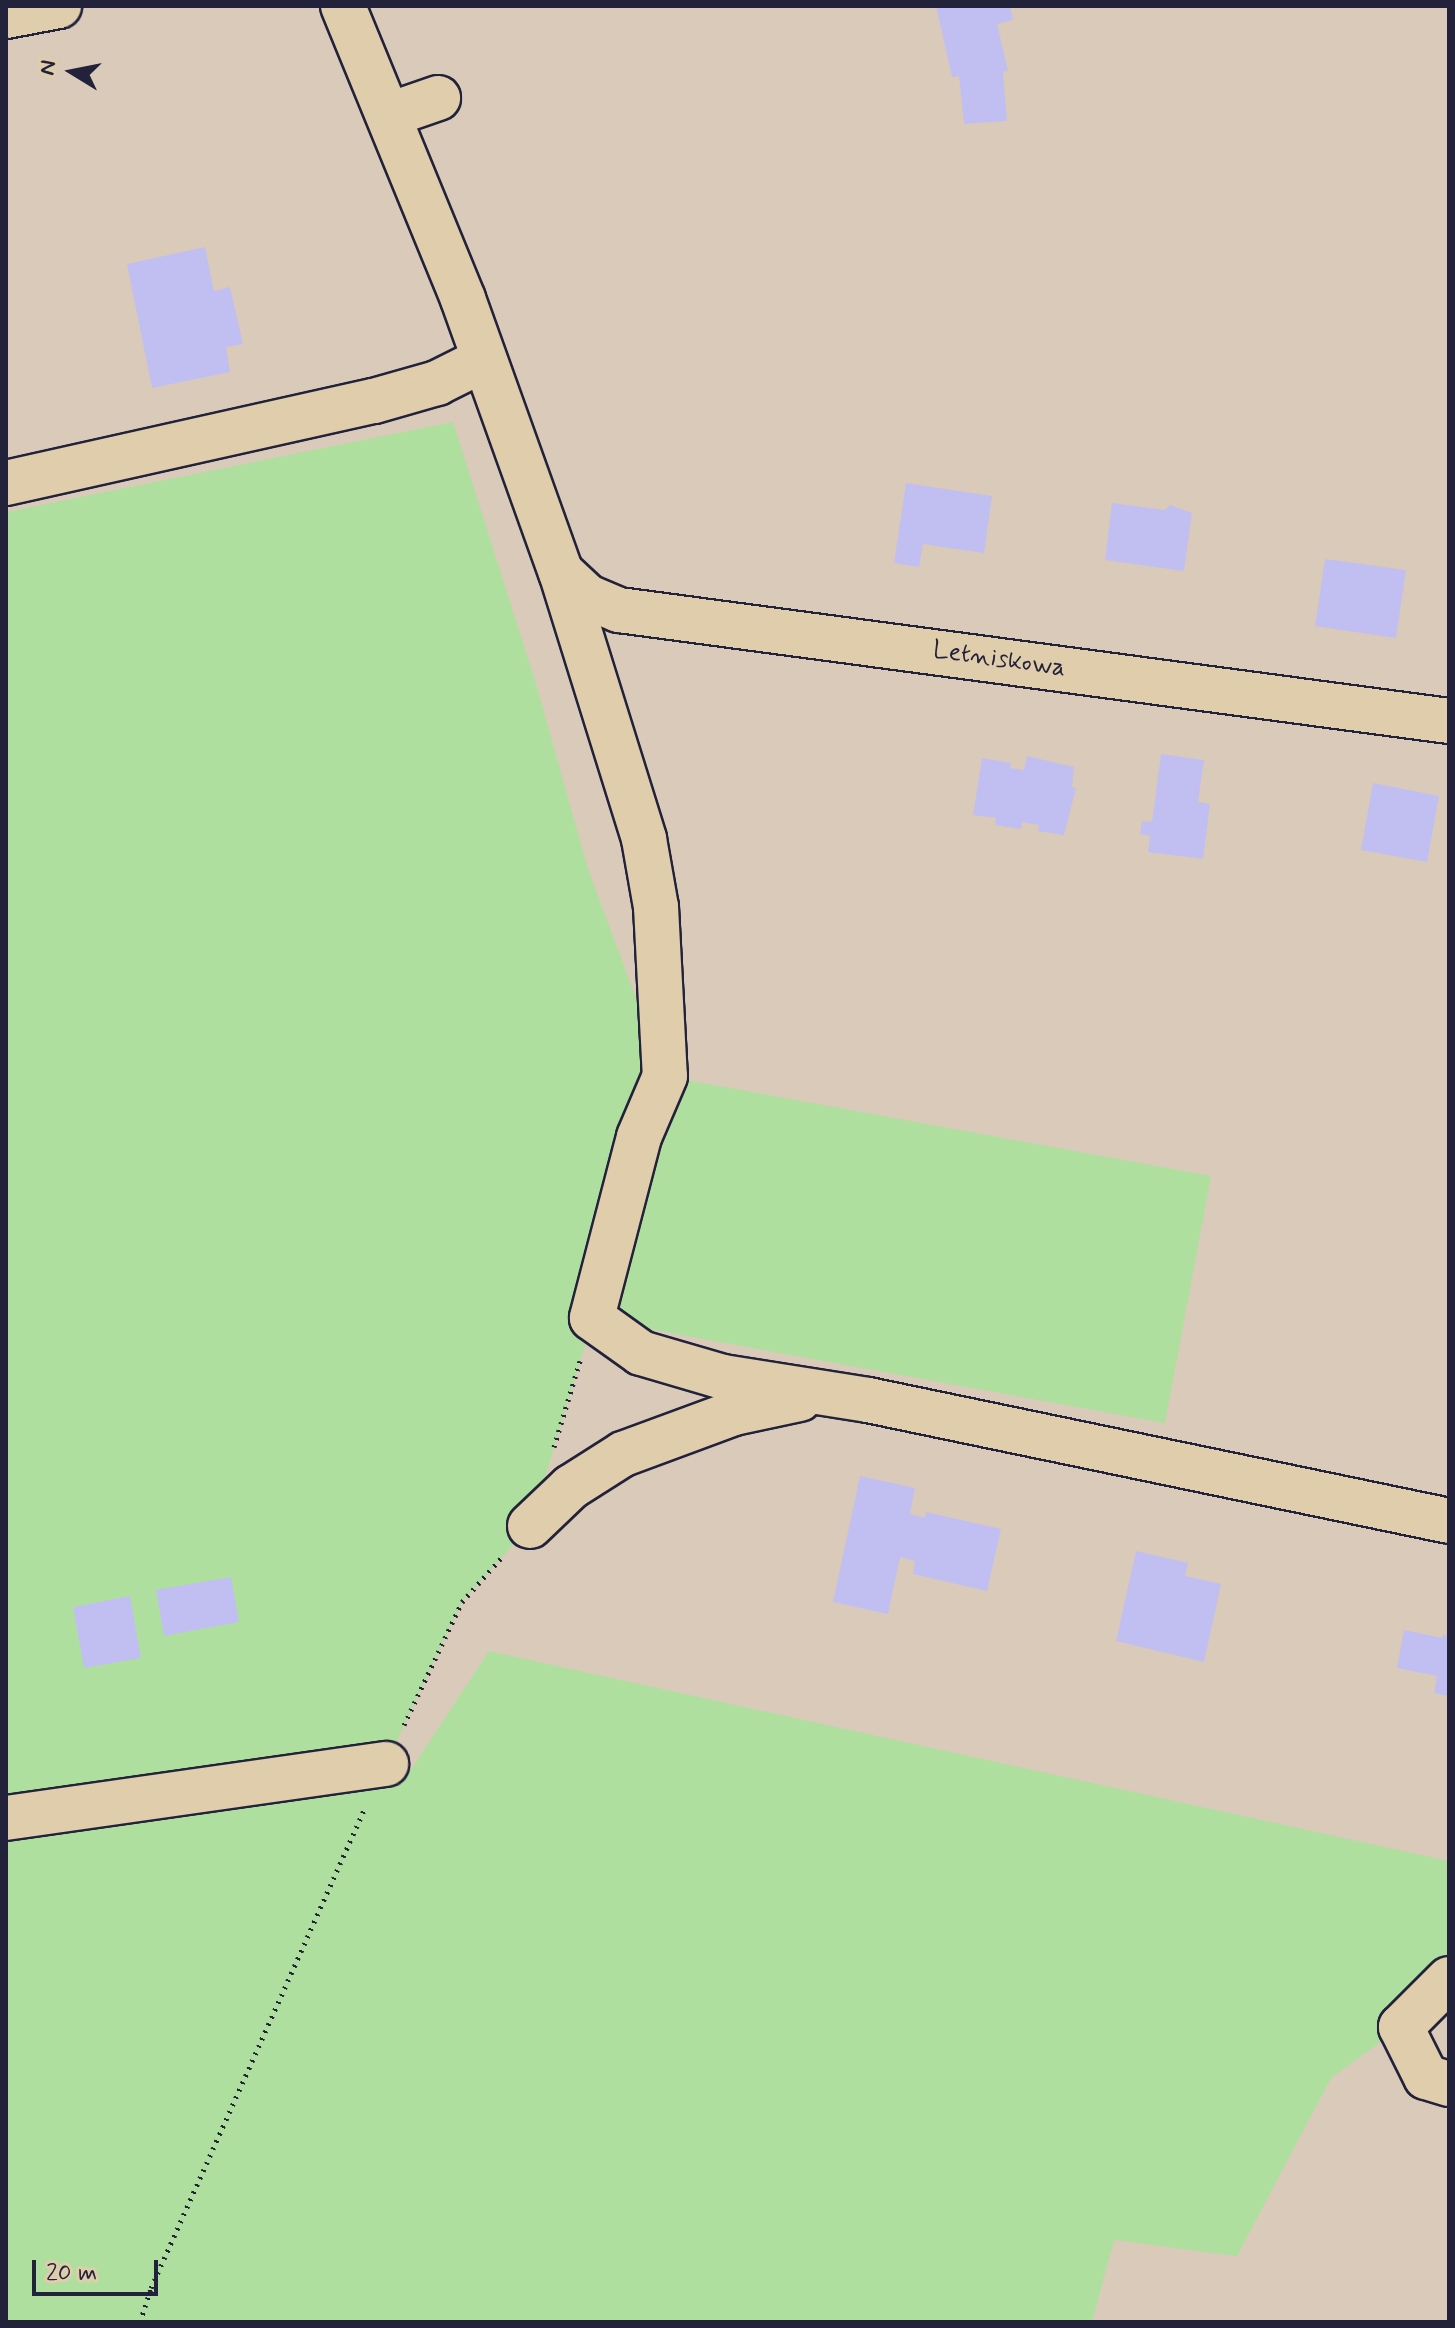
<!DOCTYPE html>
<style>
body{margin:0}
#map{position:relative;width:1455px;height:2328px;overflow:hidden;background:#dacab9;font-family:Mynerve,sans-serif}
div>[style]{position:absolute}
.green>*{inset:0;background:#afdf9e}
.building>*{inset:0;background:#c1bff1}
.path>*{height:5px;margin-top:-2.5px;transform-origin:0;background:repeating-linear-gradient(90deg,#22223b 0 2px,transparent 0 8px)}
.roads{filter:drop-shadow(2px 0 #22223b) drop-shadow(-2px 0 #22223b) drop-shadow(0 2px #22223b) drop-shadow(0 -2px #22223b)}
.minor>*{height:44px;margin:-22px;padding:0 22px;transform-origin:22px;border-radius:22px;background:#e0cdab}
span{translate:-50% -50%;white-space:nowrap;text-align:center;line-height:1.15;-webkit-text-stroke:6px #e0cdab;paint-order:stroke}
.street-label{font-size:26px;color:#22223b}
.frame{position:absolute;inset:0;border:8px solid #22223b;pointer-events:none}
.north{position:absolute;left:32px;top:32px;width:80px;height:80px;-webkit-text-stroke:6px #e0cdab;paint-order:stroke;rotate:280deg;font-size:22px;font-weight:700;line-height:32px;text-align:center;color:#22223b}
.north::after{content:'';display:block;margin:auto;width:28px;height:36px;background:#22223b;clip-path:polygon(50% 0,100% 100%,50% 72%,0 100%)}
.scale{position:absolute;left:32px;top:2260px;width:126px;height:36px;box-sizing:border-box;border:4px solid #22223b;border-top:0;padding-left:10px;font-size:24px;line-height:28px;white-space:nowrap;color:#22223b;-webkit-text-stroke:6px #e0cdab;paint-order:stroke}
</style>
<div id="map">
<div class="green">
<div style="clip-path:polygon(453px 422px,537px 687px,588px 869px,665px 1076px,1211px 1176px,1165px 1423px,593px 1319px,530px 1526px,462px 1602px,386px 1764px,58px 1810px,404px 1780px,489px 1651px,1449px 1861px,1449px 1979px,1401px 2027px,1331px 2078px,1237px 2256px,1114px 2240px,1092px 2322px,6px 2322px,6px 512px)"></div>
</div>
<div class="building">
<div style="clip-path:polygon(936px 6px,1010px 6px,1013px 20px,997px 24px,1008px 71px,1003px 72px,1007px 121px,964px 124px,959px 76px,952px 77px)"></div>
<div style="clip-path:polygon(205px 247px,214px 291px,230px 287px,243px 344px,226px 347px,230px 372px,152px 388px,127px 264px)"></div>
<div style="clip-path:polygon(906px 483px,992px 496px,984px 553px,923px 544px,919px 567px,894px 563px)"></div>
<div style="clip-path:polygon(1112px 503px,1165px 510px,1170px 505px,1192px 513px,1184px 571px,1105px 560px)"></div>
<div style="clip-path:polygon(1325px 559px,1406px 570px,1396px 638px,1315px 626px)"></div>
<div style="clip-path:polygon(1161px 754px,1204px 760px,1198px 802px,1210px 804px,1203px 859px,1148px 852px,1150px 836px,1140px 834px,1142px 821px,1152px 822px)"></div>
<div style="clip-path:polygon(1027px 756px,1074px 767px,1072px 787px,1076px 788px,1064px 835px,1038px 831px,1039px 825px,1022px 822px,1021px 829px,995px 825px,996px 818px,973px 815px,982px 758px,1011px 763px,1010px 768px,1024px 770px)"></div>
<div style="clip-path:polygon(1373px 783px,1439px 796px,1427px 862px,1361px 850px)"></div>
<div style="clip-path:polygon(860px 1476px,915px 1488px,910px 1514px,925px 1518px,926px 1512px,1001px 1529px,987px 1591px,913px 1574px,915px 1561px,900px 1557px,888px 1614px,833px 1602px)"></div>
<div style="clip-path:polygon(1136px 1551px,1188px 1563px,1185px 1576px,1221px 1584px,1204px 1662px,1116px 1641px)"></div>
<div style="clip-path:polygon(231px 1577px,239px 1622px,164px 1636px,156px 1590px)"></div>
<div style="clip-path:polygon(130px 1596px,141px 1658px,84px 1668px,73px 1607px)"></div>
<div style="clip-path:polygon(1404px 1630px,1442px 1638px,1443px 1635px,1449px 1636px,1449px 1696px,1434px 1693px,1437px 1676px,1397px 1668px)"></div>
</div>
<div class="path">
<div style="left:554px;top:1447px;width:90px;rotate:-73.2deg"></div>
<div style="left:404px;top:1725px;width:136px;rotate:-64.8deg"></div>
<div style="left:462px;top:1602px;width:62px;rotate:-48.3deg"></div>
<div style="left:140px;top:2322px;width:36px;rotate:-72deg"></div>
<div style="left:151px;top:2288px;width:523px;rotate:-65.98deg"></div>
</div>
<div class="roads">
<div class="minor">
<div style="left:343px;top:6px;width:317px;rotate:67.7deg"></div>
<div style="left:463px;top:299px;width:290px;rotate:70.3deg"></div>
<div style="left:561px;top:572px;width:280px;rotate:72.7deg"></div>
<div style="left:644px;top:839px;width:69px;rotate:80deg"></div>
<div style="left:656px;top:907px;width:169px;rotate:87deg"></div>
<div style="left:665px;top:1076px;width:66px;rotate:113.1deg"></div>
<div style="left:639px;top:1137px;width:187px;rotate:104.6deg"></div>
<div style="left:592px;top:1318px;width:60px;rotate:35.5deg"></div>
<div style="left:641px;top:1353px;width:85px;rotate:16.3deg"></div>
<div style="left:723px;top:1377px;width:147px;rotate:9deg"></div>
<div style="left:868px;top:1400px;width:593px;rotate:11.76deg"></div>
<div style="left:6px;top:16px;width:54px;rotate:-10.7deg"></div>
<div style="left:389px;top:115px;width:52px;rotate:-19.1deg"></div>
<div style="left:6px;top:483px;width:377px;rotate:-12.6deg"></div>
<div style="left:374px;top:401px;width:66px;rotate:-15.9deg"></div>
<div style="left:437px;top:383px;width:51px;rotate:-26.6deg"></div>
<div style="left:561px;top:572px;width:37px;rotate:43deg"></div>
<div style="left:588px;top:597px;width:34px;rotate:23deg"></div>
<div style="left:619px;top:610px;width:837px;rotate:7.62deg"></div>
<div style="left:530px;top:1526px;width:57px;rotate:-43.6deg"></div>
<div style="left:571px;top:1487px;width:62px;rotate:-32.4deg"></div>
<div style="left:623px;top:1454px;width:118px;rotate:-20.3deg"></div>
<div style="left:734px;top:1413px;width:67px;rotate:-12deg"></div>
<div style="left:6px;top:1818px;width:384px;rotate:-8.1deg"></div>
<div style="left:1449px;top:1979px;width:68px;rotate:135deg"></div>
<div style="left:1401px;top:2027px;width:56px;rotate:63.4deg"></div>
<div style="left:1426px;top:2077px;width:24px;rotate:17deg"></div>
</div>
</div>
<div class="street-label">
<span style="left:999px;top:660px;rotate:8deg">Letniskowa</span>
</div>
<div class="frame"></div>
<div class="north">N</div>
<div class="scale">20 m</div>
</div>
